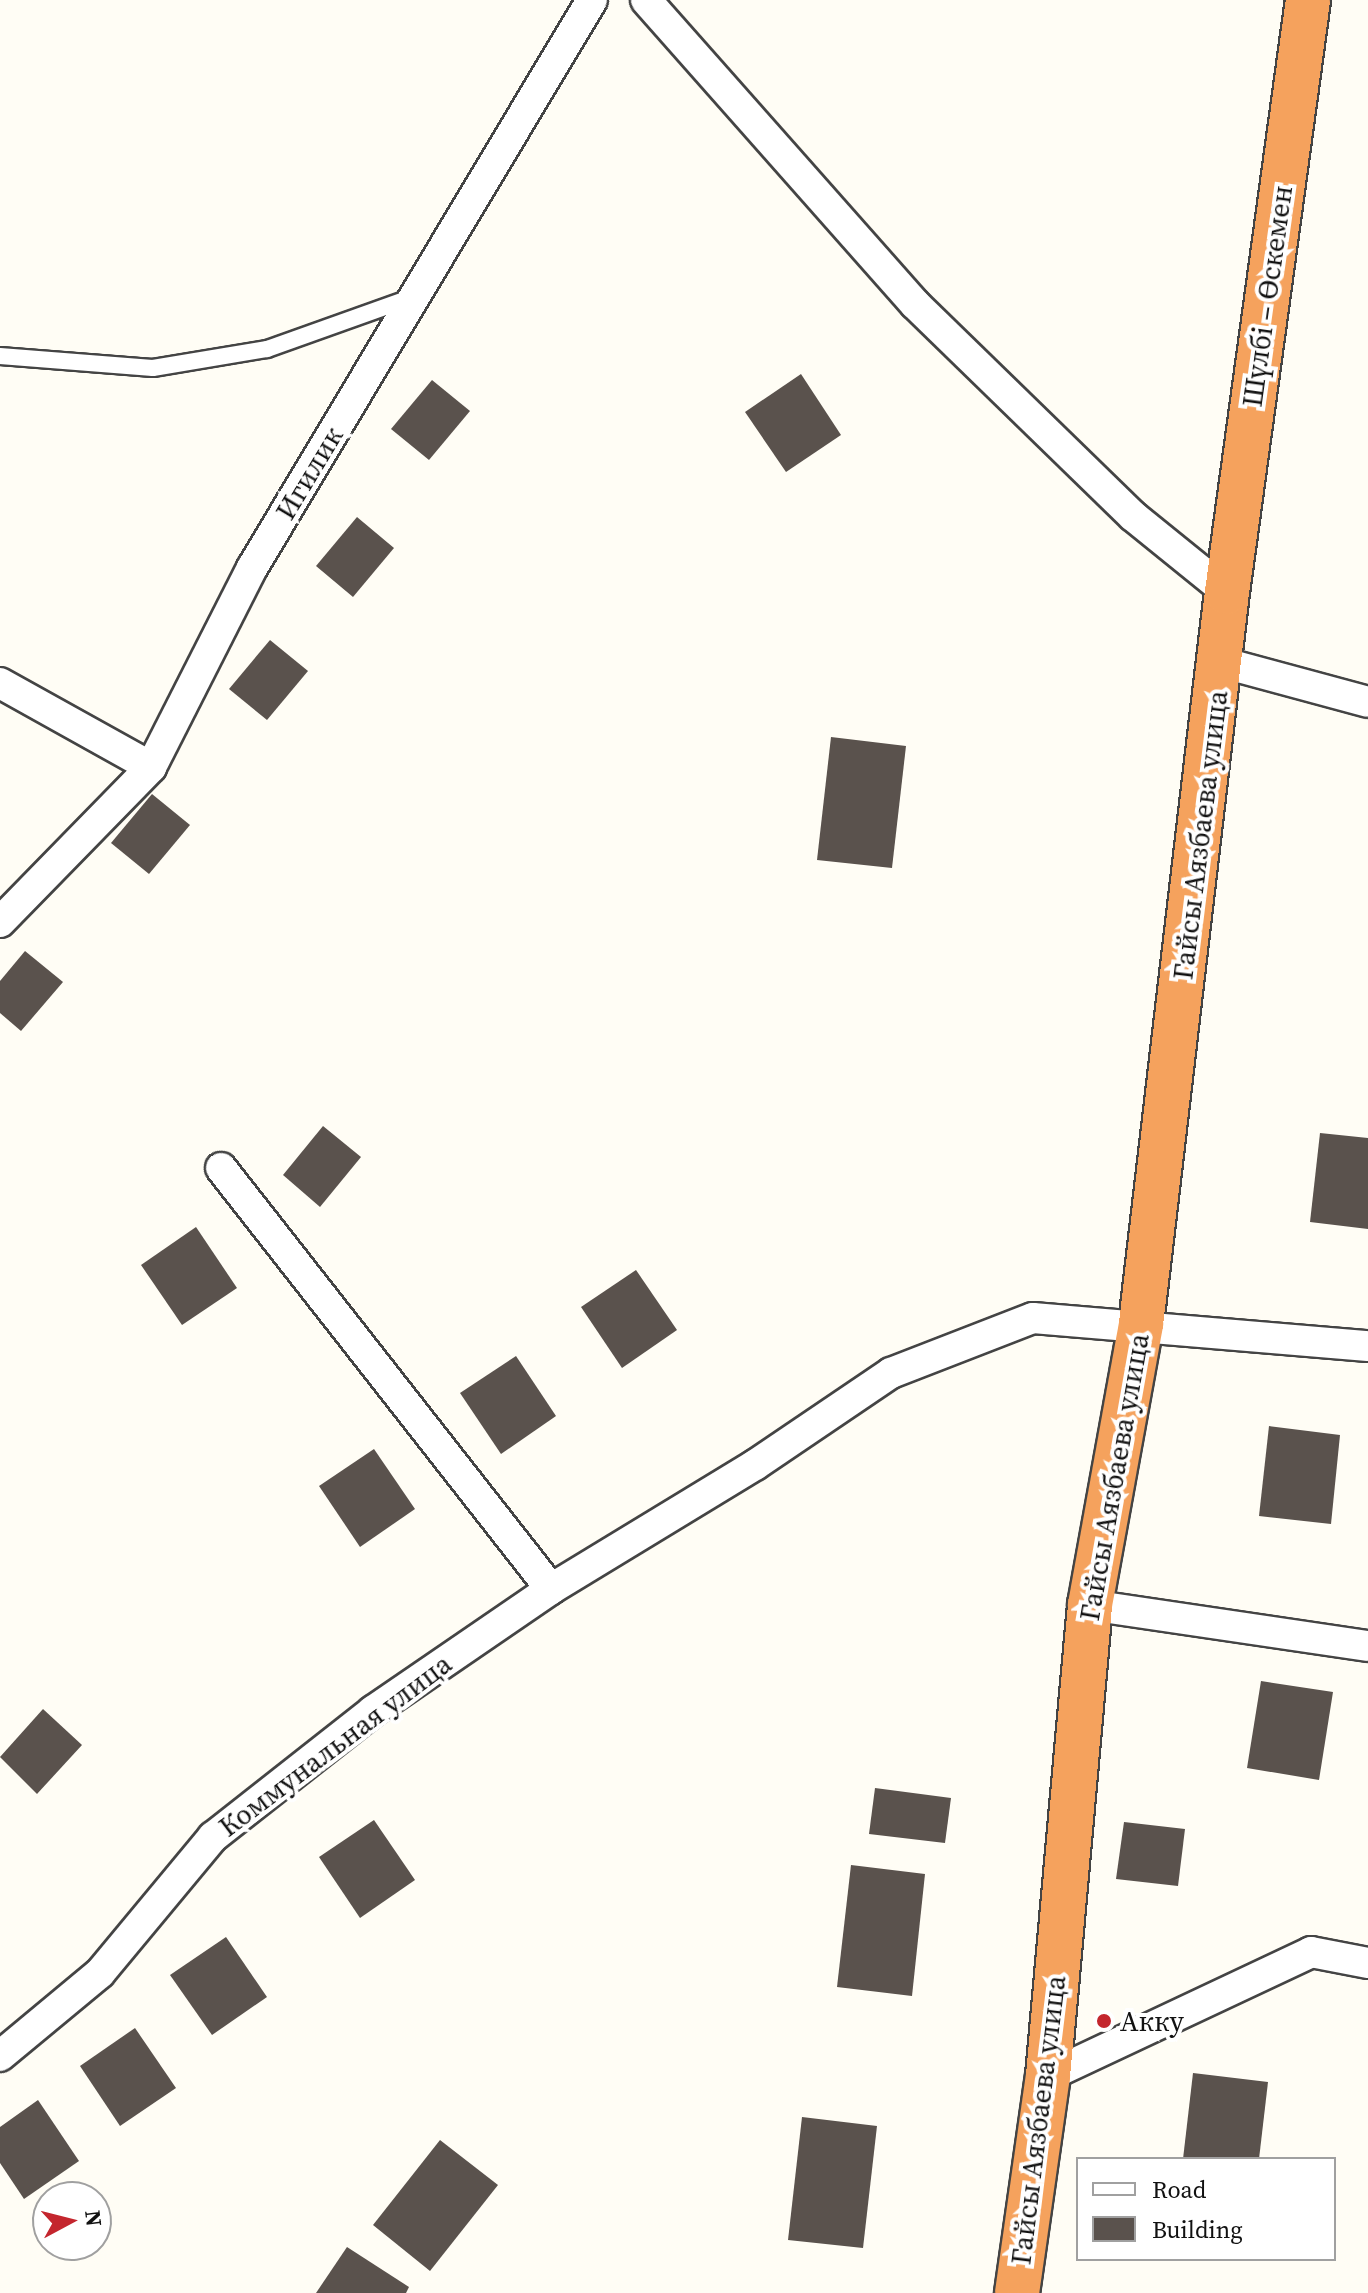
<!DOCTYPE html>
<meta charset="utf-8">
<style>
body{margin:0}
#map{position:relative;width:1368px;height:2293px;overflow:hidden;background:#fffdf5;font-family:"Source Serif 4",serif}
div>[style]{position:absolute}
.building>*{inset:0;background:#5a524d}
.roads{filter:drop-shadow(2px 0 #444) drop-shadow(-2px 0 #444) drop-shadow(0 2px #444) drop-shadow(0 -2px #444)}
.lane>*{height:16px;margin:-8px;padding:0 8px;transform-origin:8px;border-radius:8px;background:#fff}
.street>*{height:30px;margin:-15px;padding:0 15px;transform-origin:15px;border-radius:15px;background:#fff}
.highway>*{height:44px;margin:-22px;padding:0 22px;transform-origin:22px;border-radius:22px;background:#f5a25d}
.dots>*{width:22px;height:22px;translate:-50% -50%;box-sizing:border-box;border:4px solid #fff;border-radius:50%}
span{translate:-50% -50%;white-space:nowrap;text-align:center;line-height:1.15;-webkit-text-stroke:8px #fff;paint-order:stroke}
.street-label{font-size:28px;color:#111}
.poi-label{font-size:28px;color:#111}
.left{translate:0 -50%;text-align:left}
.legend{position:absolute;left:1076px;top:2157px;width:260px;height:104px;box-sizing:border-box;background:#fff;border:2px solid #a0a0a0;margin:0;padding:10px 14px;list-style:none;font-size:24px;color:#111}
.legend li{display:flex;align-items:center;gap:16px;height:40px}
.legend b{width:40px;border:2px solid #a0a0a0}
.north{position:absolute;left:32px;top:2181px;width:80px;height:80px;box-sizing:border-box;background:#fff;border:2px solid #a0a0a0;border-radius:50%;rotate:83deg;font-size:22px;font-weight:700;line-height:32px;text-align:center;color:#111}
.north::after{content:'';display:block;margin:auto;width:28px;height:36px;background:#c4262e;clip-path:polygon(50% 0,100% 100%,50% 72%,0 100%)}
</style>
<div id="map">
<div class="building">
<div style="clip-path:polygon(801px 374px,841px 435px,786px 472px,745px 412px)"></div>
<div style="clip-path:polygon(432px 380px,470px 411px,429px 460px,391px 429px)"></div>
<div style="clip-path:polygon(357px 517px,394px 548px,353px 597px,316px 566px)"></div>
<div style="clip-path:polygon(270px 640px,308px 671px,267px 720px,229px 689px)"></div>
<div style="clip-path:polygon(831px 737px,906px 746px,892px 868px,817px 860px)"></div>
<div style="clip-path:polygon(152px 794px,190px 825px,149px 874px,111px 843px)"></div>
<div style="clip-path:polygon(25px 951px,63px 982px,21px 1031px,0 1013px,0 981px)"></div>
<div style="clip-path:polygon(323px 1126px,361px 1157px,320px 1207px,283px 1175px)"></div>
<div style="clip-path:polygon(1320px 1133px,1368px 1138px,1368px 1229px,1310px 1222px)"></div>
<div style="clip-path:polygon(196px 1227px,237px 1288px,182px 1325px,141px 1265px)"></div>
<div style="clip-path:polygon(636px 1270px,677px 1330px,622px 1368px,581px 1307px)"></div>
<div style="clip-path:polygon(516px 1356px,556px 1416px,501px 1454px,460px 1393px)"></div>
<div style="clip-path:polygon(1269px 1426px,1340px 1435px,1331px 1524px,1259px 1516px)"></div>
<div style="clip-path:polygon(374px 1449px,415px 1509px,360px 1547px,319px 1486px)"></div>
<div style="clip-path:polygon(1261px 1681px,1333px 1692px,1319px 1780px,1247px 1768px)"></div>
<div style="clip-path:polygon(43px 1709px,82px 1745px,37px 1794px,0 1757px)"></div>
<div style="clip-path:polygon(875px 1788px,951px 1798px,945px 1843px,869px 1834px)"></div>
<div style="clip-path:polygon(374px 1820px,415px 1880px,360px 1918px,319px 1857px)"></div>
<div style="clip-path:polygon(1124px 1822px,1185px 1829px,1178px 1886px,1116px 1879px)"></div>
<div style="clip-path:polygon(851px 1865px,925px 1874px,912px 1996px,837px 1987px)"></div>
<div style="clip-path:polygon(226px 1937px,267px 1997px,212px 2035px,170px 1975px)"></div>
<div style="clip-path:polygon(135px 2028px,176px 2088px,120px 2126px,80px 2066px)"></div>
<div style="clip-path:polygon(1193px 2073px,1268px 2082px,1259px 2159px,1183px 2159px)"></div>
<div style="clip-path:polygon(38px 2100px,79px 2161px,24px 2199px,0 2163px,0 2127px)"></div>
<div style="clip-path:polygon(802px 2117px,877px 2126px,863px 2248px,788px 2240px)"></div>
<div style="clip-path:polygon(440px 2140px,498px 2185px,430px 2271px,373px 2225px)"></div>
<div style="clip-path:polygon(347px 2247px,409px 2287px,406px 2293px,316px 2293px)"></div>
</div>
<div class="roads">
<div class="lane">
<div style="left:0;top:356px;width:153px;rotate:4.5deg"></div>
<div style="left:153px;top:368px;width:116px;rotate:-9.5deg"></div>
<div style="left:267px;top:349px;width:155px;rotate:-19.6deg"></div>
</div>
<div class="street">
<div style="left:646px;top:0;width:406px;rotate:48.5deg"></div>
<div style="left:915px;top:304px;width:304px;rotate:44.2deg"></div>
<div style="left:1133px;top:516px;width:121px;rotate:39deg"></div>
<div style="left:1220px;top:662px;width:153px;rotate:15.1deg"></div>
<div style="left:0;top:683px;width:173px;rotate:29.1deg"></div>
<div style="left:0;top:922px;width:216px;rotate:-45.7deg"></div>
<div style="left:151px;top:767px;width:223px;rotate:-63.1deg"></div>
<div style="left:252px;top:568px;width:662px;rotate:-59.1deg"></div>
<div style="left:221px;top:1168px;width:535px;rotate:51.91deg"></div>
<div style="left:1090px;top:1605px;width:281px;rotate:8.4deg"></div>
<div style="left:0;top:2056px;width:130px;rotate:-39.7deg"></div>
<div style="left:100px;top:1973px;width:177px;rotate:-50.3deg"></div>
<div style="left:213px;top:1837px;width:204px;rotate:-38.2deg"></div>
<div style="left:373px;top:1711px;width:216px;rotate:-34.4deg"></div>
<div style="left:551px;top:1589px;width:239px;rotate:-31.3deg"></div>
<div style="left:755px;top:1465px;width:164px;rotate:-34.1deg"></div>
<div style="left:891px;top:1373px;width:152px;rotate:-21.2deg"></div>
<div style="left:1033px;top:1318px;width:336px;rotate:4.8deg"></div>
<div style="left:1048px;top:2076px;width:291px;rotate:-25.2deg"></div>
<div style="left:1311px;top:1952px;width:58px;rotate:10.9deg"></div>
</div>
<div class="highway">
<div style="left:1017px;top:2293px;width:219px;rotate:-81.9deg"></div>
<div style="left:1048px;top:2076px;width:473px;rotate:-84.9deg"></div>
<div style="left:1090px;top:1605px;width:286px;rotate:-79.7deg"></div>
<div style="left:1141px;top:1324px;width:737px;rotate:-83.3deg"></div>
<div style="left:1227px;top:592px;width:598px;rotate:-82.21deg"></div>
</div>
</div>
<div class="dots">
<div style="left:1104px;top:2021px;background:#c4262e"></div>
</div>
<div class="street-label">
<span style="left:1267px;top:296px;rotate:-82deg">Шүлбі – Өскемен</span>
<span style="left:309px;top:473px;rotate:-59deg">Игилик</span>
<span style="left:1200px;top:835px;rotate:-83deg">Гайсы Аязбаева улица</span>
<span style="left:1114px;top:1477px;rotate:-80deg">Гайсы Аязбаева улица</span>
<span style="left:335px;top:1745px;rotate:-37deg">Коммунальная улица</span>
<span style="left:1038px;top:2120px;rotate:-83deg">Гайсы Аязбаева улица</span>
</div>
<div class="poi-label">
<span class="left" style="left:1120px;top:2021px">Акку</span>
</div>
<ul class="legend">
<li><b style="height:10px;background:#fff"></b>Road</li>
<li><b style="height:22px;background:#5a524d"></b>Building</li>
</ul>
<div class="north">N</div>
</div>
